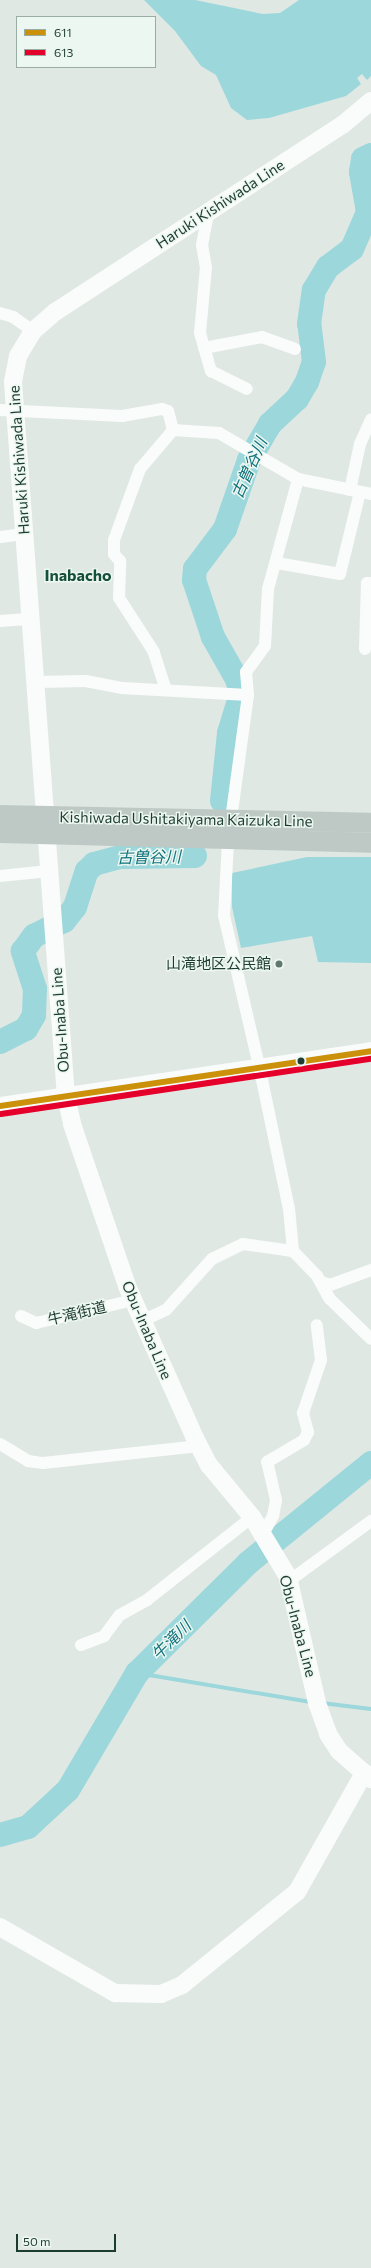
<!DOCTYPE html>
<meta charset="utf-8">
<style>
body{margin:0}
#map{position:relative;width:371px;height:2268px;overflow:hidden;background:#e0e8e4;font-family:Commissioner,"Noto Sans JP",sans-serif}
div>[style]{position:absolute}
.water>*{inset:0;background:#9bd7db}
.stream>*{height:4px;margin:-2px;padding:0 2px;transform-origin:2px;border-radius:2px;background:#9bd7db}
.river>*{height:24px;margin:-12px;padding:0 12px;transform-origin:12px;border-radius:12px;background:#9bd7db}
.street>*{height:12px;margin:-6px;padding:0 6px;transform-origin:6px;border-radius:6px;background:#fafcfb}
.secondary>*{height:18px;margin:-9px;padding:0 9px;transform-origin:9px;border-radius:9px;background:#fafcfb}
.primary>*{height:20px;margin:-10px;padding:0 10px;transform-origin:10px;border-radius:10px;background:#bec9c5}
.bus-1>*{height:6px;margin:-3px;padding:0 3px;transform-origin:3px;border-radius:3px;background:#cb910a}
.bus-2>*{height:6px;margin:-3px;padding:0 3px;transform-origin:3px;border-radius:3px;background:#e4002b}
.dots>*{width:11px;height:11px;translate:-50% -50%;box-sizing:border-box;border:2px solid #edf7f1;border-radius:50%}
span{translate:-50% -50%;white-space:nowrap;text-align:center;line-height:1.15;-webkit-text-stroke:3px #edf7f1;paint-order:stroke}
.street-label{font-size:15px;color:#1d3c31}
.poi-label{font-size:15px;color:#1d3c31}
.right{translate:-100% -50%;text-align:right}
.water-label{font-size:16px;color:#11737d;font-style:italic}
.neighbourhood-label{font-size:16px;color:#174f3d;font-weight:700}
.legend{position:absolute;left:16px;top:16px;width:140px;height:52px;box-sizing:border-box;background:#edf7f1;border:1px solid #9aaca4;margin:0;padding:5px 7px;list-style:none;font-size:12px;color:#1d3c31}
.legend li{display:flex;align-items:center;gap:8px;height:20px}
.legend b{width:20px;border:1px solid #9aaca4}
.scale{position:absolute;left:16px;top:2234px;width:100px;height:18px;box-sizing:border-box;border:2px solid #1d3c31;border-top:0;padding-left:5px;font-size:12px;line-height:14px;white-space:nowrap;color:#1d3c31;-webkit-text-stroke:3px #edf7f1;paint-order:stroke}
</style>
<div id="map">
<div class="water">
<div style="clip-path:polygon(144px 0,195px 0,263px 14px,280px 13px,299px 0,371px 0,371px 76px,367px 80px,362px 74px,357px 78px,361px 84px,346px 96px,269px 118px,247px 120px,231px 108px,216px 75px,201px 66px,175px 31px)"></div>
<div style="clip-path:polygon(307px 857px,371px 857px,371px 963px,318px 962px,312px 936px,241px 948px,232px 907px,232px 873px)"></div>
</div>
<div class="stream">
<div style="left:137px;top:1673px;width:176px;rotate:9.5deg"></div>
<div style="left:322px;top:1703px;width:49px;rotate:7deg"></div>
</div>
<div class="river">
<div style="left:222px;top:801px;width:68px;rotate:-84.1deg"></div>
<div style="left:229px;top:733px;width:39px;rotate:-73deg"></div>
<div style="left:240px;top:696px;width:15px;rotate:-98deg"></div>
<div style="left:238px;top:681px;width:51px;rotate:-119.6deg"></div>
<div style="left:213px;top:637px;width:60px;rotate:-108.4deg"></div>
<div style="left:194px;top:580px;width:11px;rotate:-85deg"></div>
<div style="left:195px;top:569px;width:50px;rotate:-53.1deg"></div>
<div style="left:225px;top:529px;width:73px;rotate:-70.8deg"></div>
<div style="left:249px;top:460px;width:42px;rotate:-59.7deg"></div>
<div style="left:270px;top:424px;width:37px;rotate:-43deg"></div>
<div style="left:297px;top:399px;width:20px;rotate:-60deg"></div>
<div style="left:307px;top:382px;width:21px;rotate:-71deg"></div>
<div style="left:314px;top:362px;width:38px;rotate:-97deg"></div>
<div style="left:309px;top:324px;width:34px;rotate:-82deg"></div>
<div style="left:314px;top:290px;width:27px;rotate:-59deg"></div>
<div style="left:328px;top:267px;width:30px;rotate:-37deg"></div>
<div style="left:352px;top:249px;width:40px;rotate:-66.6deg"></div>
<div style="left:368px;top:212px;width:41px;rotate:-99.9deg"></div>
<div style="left:361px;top:172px;width:13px;rotate:-81deg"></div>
<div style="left:363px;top:159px;width:9px;rotate:-27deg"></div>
<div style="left:0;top:1042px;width:29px;rotate:-27deg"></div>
<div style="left:26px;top:1029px;width:16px;rotate:-60deg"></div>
<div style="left:34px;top:1015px;width:26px;rotate:-88deg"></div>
<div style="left:35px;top:989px;width:40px;rotate:-108deg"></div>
<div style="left:23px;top:951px;width:19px;rotate:-54deg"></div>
<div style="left:34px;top:936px;width:34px;rotate:-27deg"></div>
<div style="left:64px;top:921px;width:18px;rotate:-52deg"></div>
<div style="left:75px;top:907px;width:38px;rotate:-72deg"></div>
<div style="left:87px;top:871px;width:10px;rotate:-45deg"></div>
<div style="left:94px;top:864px;width:28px;rotate:-15deg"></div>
<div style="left:121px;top:857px;width:74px;rotate:-0.8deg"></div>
<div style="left:0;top:1835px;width:29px;rotate:-16deg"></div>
<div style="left:28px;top:1827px;width:54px;rotate:-42.8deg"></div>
<div style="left:68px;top:1790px;width:136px;rotate:-59.5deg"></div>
<div style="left:137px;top:1673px;width:156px;rotate:-44.7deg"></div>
<div style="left:248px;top:1563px;width:159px;rotate:-39.1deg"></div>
</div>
<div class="street">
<div style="left:208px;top:214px;width:32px;rotate:101deg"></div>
<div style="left:202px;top:245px;width:22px;rotate:80deg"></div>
<div style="left:206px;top:267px;width:66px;rotate:95.2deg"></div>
<div style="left:200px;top:333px;width:40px;rotate:74deg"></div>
<div style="left:211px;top:371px;width:40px;rotate:26.6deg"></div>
<div style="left:0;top:313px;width:14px;rotate:17deg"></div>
<div style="left:13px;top:317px;width:24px;rotate:35deg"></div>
<div style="left:204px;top:348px;width:59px;rotate:-10.7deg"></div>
<div style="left:262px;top:337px;width:35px;rotate:20deg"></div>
<div style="left:0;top:410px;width:122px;rotate:2.8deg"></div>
<div style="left:122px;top:416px;width:41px;rotate:-9.9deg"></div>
<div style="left:162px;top:409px;width:6px;rotate:18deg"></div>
<div style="left:168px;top:411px;width:20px;rotate:75deg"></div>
<div style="left:173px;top:430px;width:46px;rotate:3.7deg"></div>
<div style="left:219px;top:433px;width:91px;rotate:30.2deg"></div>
<div style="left:298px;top:479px;width:75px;rotate:11.6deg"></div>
<div style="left:350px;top:490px;width:47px;rotate:-77.7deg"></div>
<div style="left:360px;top:444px;width:27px;rotate:-66deg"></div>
<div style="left:0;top:537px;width:24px;rotate:-7deg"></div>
<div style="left:277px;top:563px;width:64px;rotate:9.9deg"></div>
<div style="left:340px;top:574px;width:84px;rotate:-76.3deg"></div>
<div style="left:0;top:621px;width:31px;rotate:-4deg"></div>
<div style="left:365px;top:649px;width:66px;rotate:-88.3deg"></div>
<div style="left:367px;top:583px;width:4px"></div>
<div style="left:36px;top:682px;width:50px;rotate:-1.1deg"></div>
<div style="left:86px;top:681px;width:37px;rotate:11deg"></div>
<div style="left:122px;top:688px;width:126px;rotate:3.2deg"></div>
<div style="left:166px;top:690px;width:40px;rotate:-108deg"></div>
<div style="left:154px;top:652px;width:64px;rotate:-122.9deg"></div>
<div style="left:119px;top:598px;width:37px;rotate:-88deg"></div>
<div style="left:120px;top:561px;width:9px;rotate:-131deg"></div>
<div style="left:114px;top:554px;width:14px;rotate:-90deg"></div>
<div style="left:114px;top:540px;width:76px;rotate:-69.9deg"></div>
<div style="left:140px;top:469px;width:51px;rotate:-49.8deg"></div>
<div style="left:0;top:876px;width:49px;rotate:-5.8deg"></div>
<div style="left:293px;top:1251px;width:42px;rotate:-95.4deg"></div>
<div style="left:289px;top:1209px;width:146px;rotate:-101.8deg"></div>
<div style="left:259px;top:1066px;width:154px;rotate:-103.1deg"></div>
<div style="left:224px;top:916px;width:75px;rotate:-86.9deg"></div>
<div style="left:228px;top:841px;width:147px;rotate:-82.2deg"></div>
<div style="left:248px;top:695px;width:23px;rotate:-95deg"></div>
<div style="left:246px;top:672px;width:32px;rotate:-54deg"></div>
<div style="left:265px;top:646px;width:57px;rotate:-87deg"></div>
<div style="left:268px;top:589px;width:114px;rotate:-74.7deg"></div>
<div style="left:321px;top:1282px;width:9px;rotate:18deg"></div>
<div style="left:330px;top:1285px;width:44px;rotate:-20.1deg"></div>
<div style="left:21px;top:1316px;width:17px;rotate:25deg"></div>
<div style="left:36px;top:1323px;width:100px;rotate:-13.3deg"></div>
<div style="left:142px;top:1321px;width:26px;rotate:-25deg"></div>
<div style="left:166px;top:1310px;width:69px;rotate:-48deg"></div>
<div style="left:212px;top:1259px;width:34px;rotate:-26deg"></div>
<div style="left:243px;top:1244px;width:50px;rotate:8deg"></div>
<div style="left:293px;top:1251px;width:35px;rotate:46deg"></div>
<div style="left:317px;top:1276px;width:26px;rotate:61deg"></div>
<div style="left:330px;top:1299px;width:57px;rotate:44.3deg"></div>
<div style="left:0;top:1444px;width:33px;rotate:31deg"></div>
<div style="left:28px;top:1461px;width:15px;rotate:8deg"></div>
<div style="left:43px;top:1463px;width:157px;rotate:-6.2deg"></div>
<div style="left:263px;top:1534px;width:21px;rotate:-61deg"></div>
<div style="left:273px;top:1516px;width:16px;rotate:-79deg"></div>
<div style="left:276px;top:1500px;width:39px;rotate:-103deg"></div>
<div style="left:267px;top:1462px;width:43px;rotate:-30.7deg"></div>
<div style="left:304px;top:1440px;width:9px;rotate:-63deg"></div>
<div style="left:308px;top:1432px;width:20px;rotate:-105deg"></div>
<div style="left:303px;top:1413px;width:56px;rotate:-71.2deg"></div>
<div style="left:321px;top:1360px;width:35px;rotate:-97deg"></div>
<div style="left:289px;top:1581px;width:102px;rotate:-36.2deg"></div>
<div style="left:81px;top:1645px;width:25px;rotate:-21deg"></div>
<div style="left:104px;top:1636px;width:26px;rotate:-53deg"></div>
<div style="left:120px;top:1615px;width:31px;rotate:-29deg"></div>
<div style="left:147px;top:1600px;width:134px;rotate:-38.3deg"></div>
</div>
<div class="secondary">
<div style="left:371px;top:101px;width:38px;rotate:140deg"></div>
<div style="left:342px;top:125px;width:343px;rotate:146.9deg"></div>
<div style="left:55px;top:312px;width:29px;rotate:139deg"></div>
<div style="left:33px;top:331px;width:29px;rotate:121deg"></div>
<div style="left:18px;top:356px;width:26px;rotate:101deg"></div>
<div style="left:13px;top:382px;width:717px;rotate:85.76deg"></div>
<div style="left:66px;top:1097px;width:28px;rotate:77deg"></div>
<div style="left:72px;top:1124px;width:171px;rotate:71.2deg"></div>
<div style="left:127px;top:1286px;width:164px;rotate:65.9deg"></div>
<div style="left:194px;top:1436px;width:33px;rotate:63deg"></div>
<div style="left:209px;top:1465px;width:67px;rotate:50.4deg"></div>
<div style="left:252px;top:1517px;width:70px;rotate:59deg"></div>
<div style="left:288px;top:1577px;width:129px;rotate:77deg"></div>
<div style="left:317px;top:1703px;width:33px;rotate:70deg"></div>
<div style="left:328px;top:1734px;width:20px;rotate:57deg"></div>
<div style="left:339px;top:1751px;width:43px;rotate:41.2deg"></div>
<div style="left:0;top:1106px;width:375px;rotate:-8.4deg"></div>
<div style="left:0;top:1927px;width:133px;rotate:29.9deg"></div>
<div style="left:115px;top:1993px;width:46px;rotate:1.2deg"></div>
<div style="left:161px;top:1994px;width:23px;rotate:-23deg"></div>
<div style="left:182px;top:1985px;width:148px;rotate:-39deg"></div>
<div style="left:297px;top:1892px;width:137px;rotate:-60.6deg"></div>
</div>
<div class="primary">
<div style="left:0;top:815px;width:371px;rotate:1.2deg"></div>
<div style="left:0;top:833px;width:371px;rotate:1.5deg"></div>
</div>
<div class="bus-1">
<div style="left:0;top:1106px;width:375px;rotate:-8.4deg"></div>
</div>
<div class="bus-2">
<div style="left:1px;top:1114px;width:374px;rotate:-8.5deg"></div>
</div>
<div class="dots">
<div style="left:279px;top:964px;background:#617870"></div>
<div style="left:301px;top:1061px;background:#1d3c31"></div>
</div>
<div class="street-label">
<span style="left:220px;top:204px;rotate:-33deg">Haruki Kishiwada Line</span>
<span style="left:19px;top:460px;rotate:-94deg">Haruki Kishiwada Line</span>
<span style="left:186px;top:819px;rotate:1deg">Kishiwada Ushitakiyama Kaizuka Line</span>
<span style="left:60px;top:1020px;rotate:-94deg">Obu-Inaba Line</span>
<span style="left:77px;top:1313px;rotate:-13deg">牛滝街道</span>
<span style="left:147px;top:1330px;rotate:67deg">Obu-Inaba Line</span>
<span style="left:298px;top:1626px;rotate:75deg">Obu-Inaba Line</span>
</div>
<div class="poi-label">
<span class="right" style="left:271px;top:964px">山滝地区公民館</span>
</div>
<div class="water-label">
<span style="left:249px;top:468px;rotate:-66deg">古曽谷川</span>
<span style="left:149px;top:857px;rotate:-1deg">古曽谷川</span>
<span style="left:171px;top:1640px;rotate:-45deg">牛滝川</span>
</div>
<div class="neighbourhood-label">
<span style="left:78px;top:575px">Inabacho</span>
</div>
<ul class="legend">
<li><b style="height:5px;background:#cb910a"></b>611</li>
<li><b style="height:5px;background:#e4002b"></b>613</li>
</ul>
<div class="scale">50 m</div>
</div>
